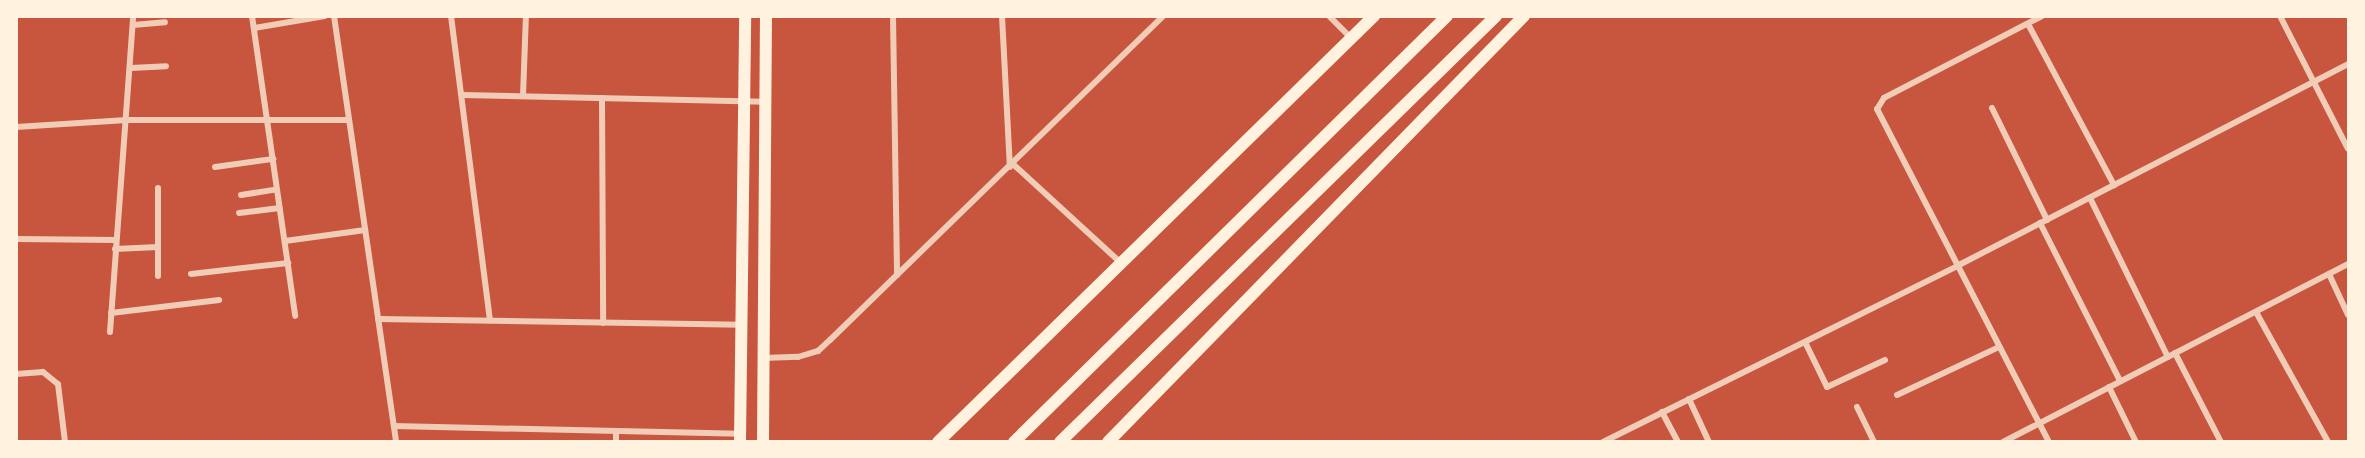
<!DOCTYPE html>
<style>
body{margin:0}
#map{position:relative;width:2365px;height:458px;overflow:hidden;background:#c8553d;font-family:Roboto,sans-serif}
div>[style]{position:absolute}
.minor>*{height:6px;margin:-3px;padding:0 3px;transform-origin:3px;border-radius:3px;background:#f1ccb7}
.secondary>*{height:12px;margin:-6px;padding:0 6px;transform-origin:6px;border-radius:6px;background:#fff3e0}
span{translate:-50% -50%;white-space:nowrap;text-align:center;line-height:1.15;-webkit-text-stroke:5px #fff3e0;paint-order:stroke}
.frame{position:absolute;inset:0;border:18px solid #fff3e0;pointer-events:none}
</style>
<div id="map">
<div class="minor">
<div style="left:252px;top:16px;width:303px;rotate:81.8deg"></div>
<div style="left:334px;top:16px;width:430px;rotate:81.7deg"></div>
<div style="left:451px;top:16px;width:307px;rotate:82.7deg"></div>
<div style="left:893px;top:16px;width:259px;rotate:89.1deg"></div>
<div style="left:1002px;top:16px;width:151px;rotate:87deg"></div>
<div style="left:1329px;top:16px;width:31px;rotate:45deg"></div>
<div style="left:2042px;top:16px;width:178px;rotate:152.6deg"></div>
<div style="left:1884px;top:98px;width:13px;rotate:122deg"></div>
<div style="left:1877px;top:109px;width:375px;rotate:62.7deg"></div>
<div style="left:2280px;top:16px;width:149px;rotate:62.9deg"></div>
<div style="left:2028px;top:24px;width:183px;rotate:61.9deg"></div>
<div style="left:133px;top:25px;width:32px;rotate:-5deg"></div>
<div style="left:254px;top:28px;width:72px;rotate:-9.6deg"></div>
<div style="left:131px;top:68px;width:35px;rotate:-3deg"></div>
<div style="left:462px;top:95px;width:303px;rotate:1.3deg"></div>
<div style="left:523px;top:96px;width:80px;rotate:-87.9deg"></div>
<div style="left:602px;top:98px;width:225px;rotate:89.7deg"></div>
<div style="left:1992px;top:108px;width:125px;rotate:63.8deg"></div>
<div style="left:16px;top:127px;width:111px;rotate:-3.6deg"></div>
<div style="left:127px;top:120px;width:222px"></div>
<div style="left:1013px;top:164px;width:147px;rotate:42.5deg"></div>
<div style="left:215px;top:167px;width:59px;rotate:-7.9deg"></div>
<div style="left:241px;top:195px;width:36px;rotate:-9deg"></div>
<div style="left:2090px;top:198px;width:177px;rotate:63.9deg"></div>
<div style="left:239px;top:213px;width:41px;rotate:-7deg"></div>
<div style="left:2040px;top:223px;width:177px;rotate:63.1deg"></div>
<div style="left:16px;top:239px;width:100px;rotate:0.6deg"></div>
<div style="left:285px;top:241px;width:81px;rotate:-7.8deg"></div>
<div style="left:115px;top:249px;width:43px;rotate:-2.7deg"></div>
<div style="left:191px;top:274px;width:98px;rotate:-6.5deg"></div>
<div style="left:2329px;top:274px;width:45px;rotate:65.1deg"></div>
<div style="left:158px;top:276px;width:88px;rotate:-90deg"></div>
<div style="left:2256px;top:312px;width:149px;rotate:61deg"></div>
<div style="left:111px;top:313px;width:109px;rotate:-6.9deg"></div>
<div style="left:378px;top:319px;width:363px;rotate:0.9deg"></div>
<div style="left:110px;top:332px;width:317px;rotate:-85.8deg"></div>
<div style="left:1805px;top:342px;width:50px;rotate:63.9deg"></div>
<div style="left:1827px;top:387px;width:64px;rotate:-25deg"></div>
<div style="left:2175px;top:353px;width:100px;rotate:62.7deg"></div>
<div style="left:763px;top:358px;width:35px;rotate:-2deg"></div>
<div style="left:798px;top:357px;width:21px;rotate:-17deg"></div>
<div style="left:818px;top:351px;width:16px;rotate:-43deg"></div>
<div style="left:830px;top:340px;width:465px;rotate:-44.2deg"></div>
<div style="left:16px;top:374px;width:27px;rotate:-4deg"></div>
<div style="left:43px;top:372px;width:19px;rotate:39deg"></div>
<div style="left:58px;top:384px;width:58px;rotate:83.1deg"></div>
<div style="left:2109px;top:387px;width:61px;rotate:63.9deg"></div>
<div style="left:1897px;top:395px;width:113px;rotate:-25.2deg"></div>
<div style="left:1689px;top:399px;width:47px;rotate:65.1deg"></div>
<div style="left:1857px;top:407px;width:39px;rotate:64deg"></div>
<div style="left:1662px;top:412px;width:34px;rotate:62deg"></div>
<div style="left:394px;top:426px;width:346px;rotate:1.3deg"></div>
<div style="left:616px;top:442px;width:10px;rotate:-90deg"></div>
<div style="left:1603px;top:442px;width:395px;rotate:-26.4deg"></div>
<div style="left:1957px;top:266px;width:440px;rotate:-27.3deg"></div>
<div style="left:2003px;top:442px;width:388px;rotate:-27.3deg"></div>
</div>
<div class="secondary">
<div style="left:740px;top:442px;width:426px;rotate:-89.3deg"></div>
<div style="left:763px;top:442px;width:426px;rotate:-89.6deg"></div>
<div style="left:938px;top:442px;width:610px;rotate:-44.34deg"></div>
<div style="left:1014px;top:442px;width:607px;rotate:-44.53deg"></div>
<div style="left:1060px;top:442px;width:610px;rotate:-44.34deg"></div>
<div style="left:1108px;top:442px;width:595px;rotate:-45.68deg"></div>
</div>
<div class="frame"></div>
</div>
